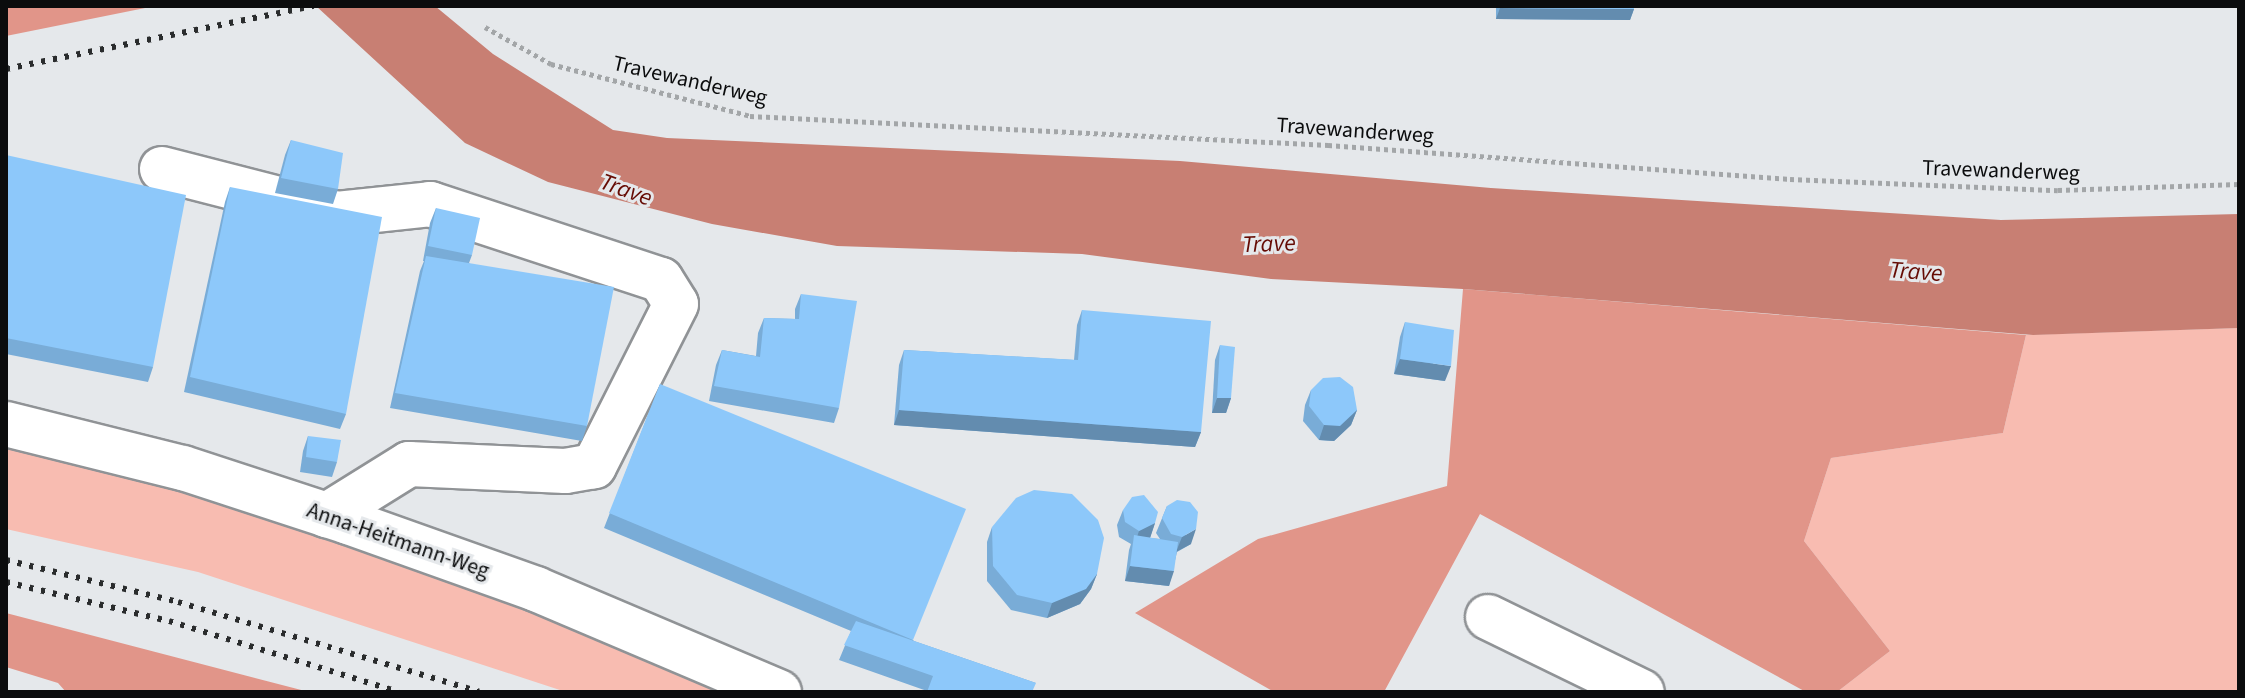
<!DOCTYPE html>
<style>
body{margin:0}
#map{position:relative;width:2245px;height:698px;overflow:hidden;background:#e5e8eb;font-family:"Source Sans 3",sans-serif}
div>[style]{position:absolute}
.green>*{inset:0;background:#f8bcb1}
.forest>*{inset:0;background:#e19589}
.water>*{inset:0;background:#c87f73}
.path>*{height:5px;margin-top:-2.5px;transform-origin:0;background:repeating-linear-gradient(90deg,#a3a6a8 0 4px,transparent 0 8px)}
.roads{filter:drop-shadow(2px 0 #909396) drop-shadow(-2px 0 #909396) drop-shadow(0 2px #909396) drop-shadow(0 -2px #909396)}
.minor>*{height:44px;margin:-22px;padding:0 22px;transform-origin:22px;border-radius:22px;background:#fff}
.rail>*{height:6px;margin-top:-3px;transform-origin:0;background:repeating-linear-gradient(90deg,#2a2c2d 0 4px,transparent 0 12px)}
.wall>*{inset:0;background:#79acd7}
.shaded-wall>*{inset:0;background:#638caf}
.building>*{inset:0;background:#8dc8fa}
span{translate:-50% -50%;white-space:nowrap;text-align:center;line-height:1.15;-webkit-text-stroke:6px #e5e8eb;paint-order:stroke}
.street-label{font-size:22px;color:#0b0c0d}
.water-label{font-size:24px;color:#650b04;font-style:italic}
.frame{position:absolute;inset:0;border:8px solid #0b0c0d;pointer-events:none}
</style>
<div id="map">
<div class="green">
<div style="clip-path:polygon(2239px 328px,2239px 692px,1837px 692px,1890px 651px,1804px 541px,1831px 458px,2003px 433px,2026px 335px)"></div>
<div style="clip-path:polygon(6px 444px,168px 483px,525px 600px,732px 692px,566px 692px,198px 572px,6px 529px)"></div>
</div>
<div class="forest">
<div style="clip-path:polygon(6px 6px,155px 6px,6px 36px)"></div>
<div style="clip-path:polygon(1463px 289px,2026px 335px,2003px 433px,1831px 458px,1804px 541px,1890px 651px,1837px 692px,1806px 692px,1480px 514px,1384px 692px,1274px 692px,1135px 613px,1258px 539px,1447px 486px)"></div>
<div style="clip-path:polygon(6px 613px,309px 692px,66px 692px,58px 683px,6px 667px)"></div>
</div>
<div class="water">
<div style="clip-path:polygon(316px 6px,435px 6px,493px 54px,613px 130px,667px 138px,1180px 161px,1491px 188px,2001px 220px,2239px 214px,2239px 328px,2033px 335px,1463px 289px,1271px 279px,1082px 254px,837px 246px,712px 224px,548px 182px,465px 143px)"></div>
</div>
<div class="path">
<div style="left:485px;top:27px;width:76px;rotate:29.3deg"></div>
<div style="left:551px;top:64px;width:206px;rotate:14.6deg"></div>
<div style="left:750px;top:116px;width:579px;rotate:2.87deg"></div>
<div style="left:1328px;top:145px;width:463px;rotate:4.2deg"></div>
<div style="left:1790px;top:179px;width:268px;rotate:2.4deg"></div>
<div style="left:2058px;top:190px;width:181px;rotate:-1.9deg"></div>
</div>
<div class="roads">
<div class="minor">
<div style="left:162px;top:169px;width:181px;rotate:14.4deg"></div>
<div style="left:337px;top:214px;width:94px;rotate:-6.1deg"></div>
<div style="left:430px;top:204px;width:243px;rotate:18.2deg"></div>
<div style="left:661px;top:280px;width:28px;rotate:58deg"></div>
<div style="left:676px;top:304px;width:182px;rotate:116.8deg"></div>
<div style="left:594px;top:466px;width:29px;rotate:170deg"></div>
<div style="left:565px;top:471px;width:156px;rotate:-177.4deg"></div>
<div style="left:409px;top:464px;width:97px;rotate:148.1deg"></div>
<div style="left:6px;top:424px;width:182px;rotate:14deg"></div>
<div style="left:183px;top:468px;width:174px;rotate:18.1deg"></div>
<div style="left:348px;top:522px;width:200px;rotate:19.6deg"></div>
<div style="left:536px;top:589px;width:264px;rotate:23deg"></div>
<div style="left:1488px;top:617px;width:171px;rotate:26deg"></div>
</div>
</div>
<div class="rail">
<div style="left:6px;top:69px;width:314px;rotate:-11.6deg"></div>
<div style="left:6px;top:560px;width:177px;rotate:13.7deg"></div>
<div style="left:178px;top:602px;width:314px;rotate:16.6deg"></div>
<div style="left:6px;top:582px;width:168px;rotate:13.5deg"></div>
<div style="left:169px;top:621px;width:240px;rotate:17.2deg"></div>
</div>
<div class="wall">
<div style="clip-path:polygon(1496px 6px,1634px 6px,1634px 9px,1630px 20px,1496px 19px)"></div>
<div style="clip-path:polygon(291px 140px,338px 189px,333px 204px,275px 193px,285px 155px)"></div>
<div style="clip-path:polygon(6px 155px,153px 367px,148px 382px,6px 354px)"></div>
<div style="clip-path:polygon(230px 187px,346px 414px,340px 429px,184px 392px,225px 202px)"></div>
<div style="clip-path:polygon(436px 208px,472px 255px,469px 263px,587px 426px,582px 441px,390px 408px,420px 271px,424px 261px,423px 261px,430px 223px)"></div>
<div style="clip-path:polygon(801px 294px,839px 408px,834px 423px,709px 401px,716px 365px,722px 350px,756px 356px,758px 333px,764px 318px,795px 319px,795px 309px)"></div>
<div style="clip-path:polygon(1082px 310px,1201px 432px,1195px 447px,894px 425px,899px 365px,904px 350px,1074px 360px,1077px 325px)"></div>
<div style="clip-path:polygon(1405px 322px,1445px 381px,1394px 374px,1400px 337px)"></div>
<div style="clip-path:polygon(1220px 345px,1231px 398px,1226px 413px,1212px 413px,1215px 360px)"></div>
<div style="clip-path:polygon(660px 384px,914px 641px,1036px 683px,927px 691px,839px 660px,851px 631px,604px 528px)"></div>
<div style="clip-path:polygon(1311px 390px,1357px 410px,1351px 425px,1334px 441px,1319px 440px,1303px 421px,1305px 405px)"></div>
<div style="clip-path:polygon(308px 436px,337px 462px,332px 477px,300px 472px,303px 451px)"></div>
<div style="clip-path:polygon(1167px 506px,1191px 544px,1177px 552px,1169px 586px,1125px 581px,1129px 550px,1131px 544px,1119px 537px,1117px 525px,1123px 510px,1155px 523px,1150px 538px,1160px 539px,1156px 533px)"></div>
<div style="clip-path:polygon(992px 527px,1097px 574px,1091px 589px,1080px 604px,1047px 618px,1011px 610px,987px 581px,987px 542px)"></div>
</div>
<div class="shaded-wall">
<div style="clip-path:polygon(1500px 8px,1634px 9px,1630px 20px,1496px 19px)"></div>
<div style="clip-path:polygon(1400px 359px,1451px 366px,1445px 381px,1394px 374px)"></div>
<div style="clip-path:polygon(1217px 398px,1231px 398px,1226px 413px,1212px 413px)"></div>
<div style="clip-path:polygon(899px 410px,1201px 432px,1195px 447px,894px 425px)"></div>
<div style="clip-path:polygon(1357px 410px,1351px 425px,1334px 441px,1319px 440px,1324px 425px)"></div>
<div style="clip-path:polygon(1155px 523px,1150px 538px,1134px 546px,1139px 531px)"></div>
<div style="clip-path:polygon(1196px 529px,1191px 544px,1176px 552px,1182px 537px)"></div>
<div style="clip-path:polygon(1130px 566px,1174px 571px,1169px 586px,1125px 581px)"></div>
<div style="clip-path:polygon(1097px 574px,1091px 589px,1080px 604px,1047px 618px,1052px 603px)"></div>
</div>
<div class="building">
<div style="clip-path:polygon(1500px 6px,1634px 6px,1634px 9px,1500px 8px)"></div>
<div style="clip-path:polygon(291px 140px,343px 153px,338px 189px,281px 178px)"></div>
<div style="clip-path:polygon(6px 155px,186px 195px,153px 367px,6px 338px)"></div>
<div style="clip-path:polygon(230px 187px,382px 217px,346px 414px,190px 377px)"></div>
<div style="clip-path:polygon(436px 208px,480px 218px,472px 255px,428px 246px)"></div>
<div style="clip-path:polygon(426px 256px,614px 287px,587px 426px,395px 393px)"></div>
<div style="clip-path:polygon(801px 294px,857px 301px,839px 408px,714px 386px,722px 350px,760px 357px,764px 318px,799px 319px)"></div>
<div style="clip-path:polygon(1082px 310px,1211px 321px,1201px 432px,899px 410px,904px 350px,1078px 360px)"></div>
<div style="clip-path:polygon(1405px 322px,1454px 330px,1451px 366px,1400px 359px)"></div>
<div style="clip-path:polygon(1220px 345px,1235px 347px,1231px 398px,1217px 398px)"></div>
<div style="clip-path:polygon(1340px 377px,1353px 387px,1357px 410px,1340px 426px,1324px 425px,1309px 406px,1311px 390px,1323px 378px)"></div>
<div style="clip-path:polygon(660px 384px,966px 509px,913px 640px,609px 513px)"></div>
<div style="clip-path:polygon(308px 436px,341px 440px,337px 462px,306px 457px)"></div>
<div style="clip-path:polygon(1034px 490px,1072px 494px,1098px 520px,1104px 538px,1097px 574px,1086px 589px,1052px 603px,1017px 595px,993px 566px,992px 527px,1016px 498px)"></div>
<div style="clip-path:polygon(1144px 495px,1158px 512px,1155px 523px,1139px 531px,1125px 522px,1123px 510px,1132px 497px)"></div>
<div style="clip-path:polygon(1177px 500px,1190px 502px,1198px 512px,1196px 529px,1182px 537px,1171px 534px,1162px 518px,1167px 506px)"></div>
<div style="clip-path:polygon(1134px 535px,1178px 542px,1174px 571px,1130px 566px)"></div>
<div style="clip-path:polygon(856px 621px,1036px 683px,1032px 692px,927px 692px,933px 676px,844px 645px)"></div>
</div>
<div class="street-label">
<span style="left:690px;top:81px;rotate:13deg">Travewanderweg</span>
<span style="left:1355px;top:131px;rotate:4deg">Travewanderweg</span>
<span style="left:2001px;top:171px;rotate:2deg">Travewanderweg</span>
<span style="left:398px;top:541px;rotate:19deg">Anna-Heitmann-Weg</span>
</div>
<div class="water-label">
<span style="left:626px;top:190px;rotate:20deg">Trave</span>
<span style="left:1269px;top:244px;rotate:-2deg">Trave</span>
<span style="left:1916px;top:272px;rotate:4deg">Trave</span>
</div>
<div class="frame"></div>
</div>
